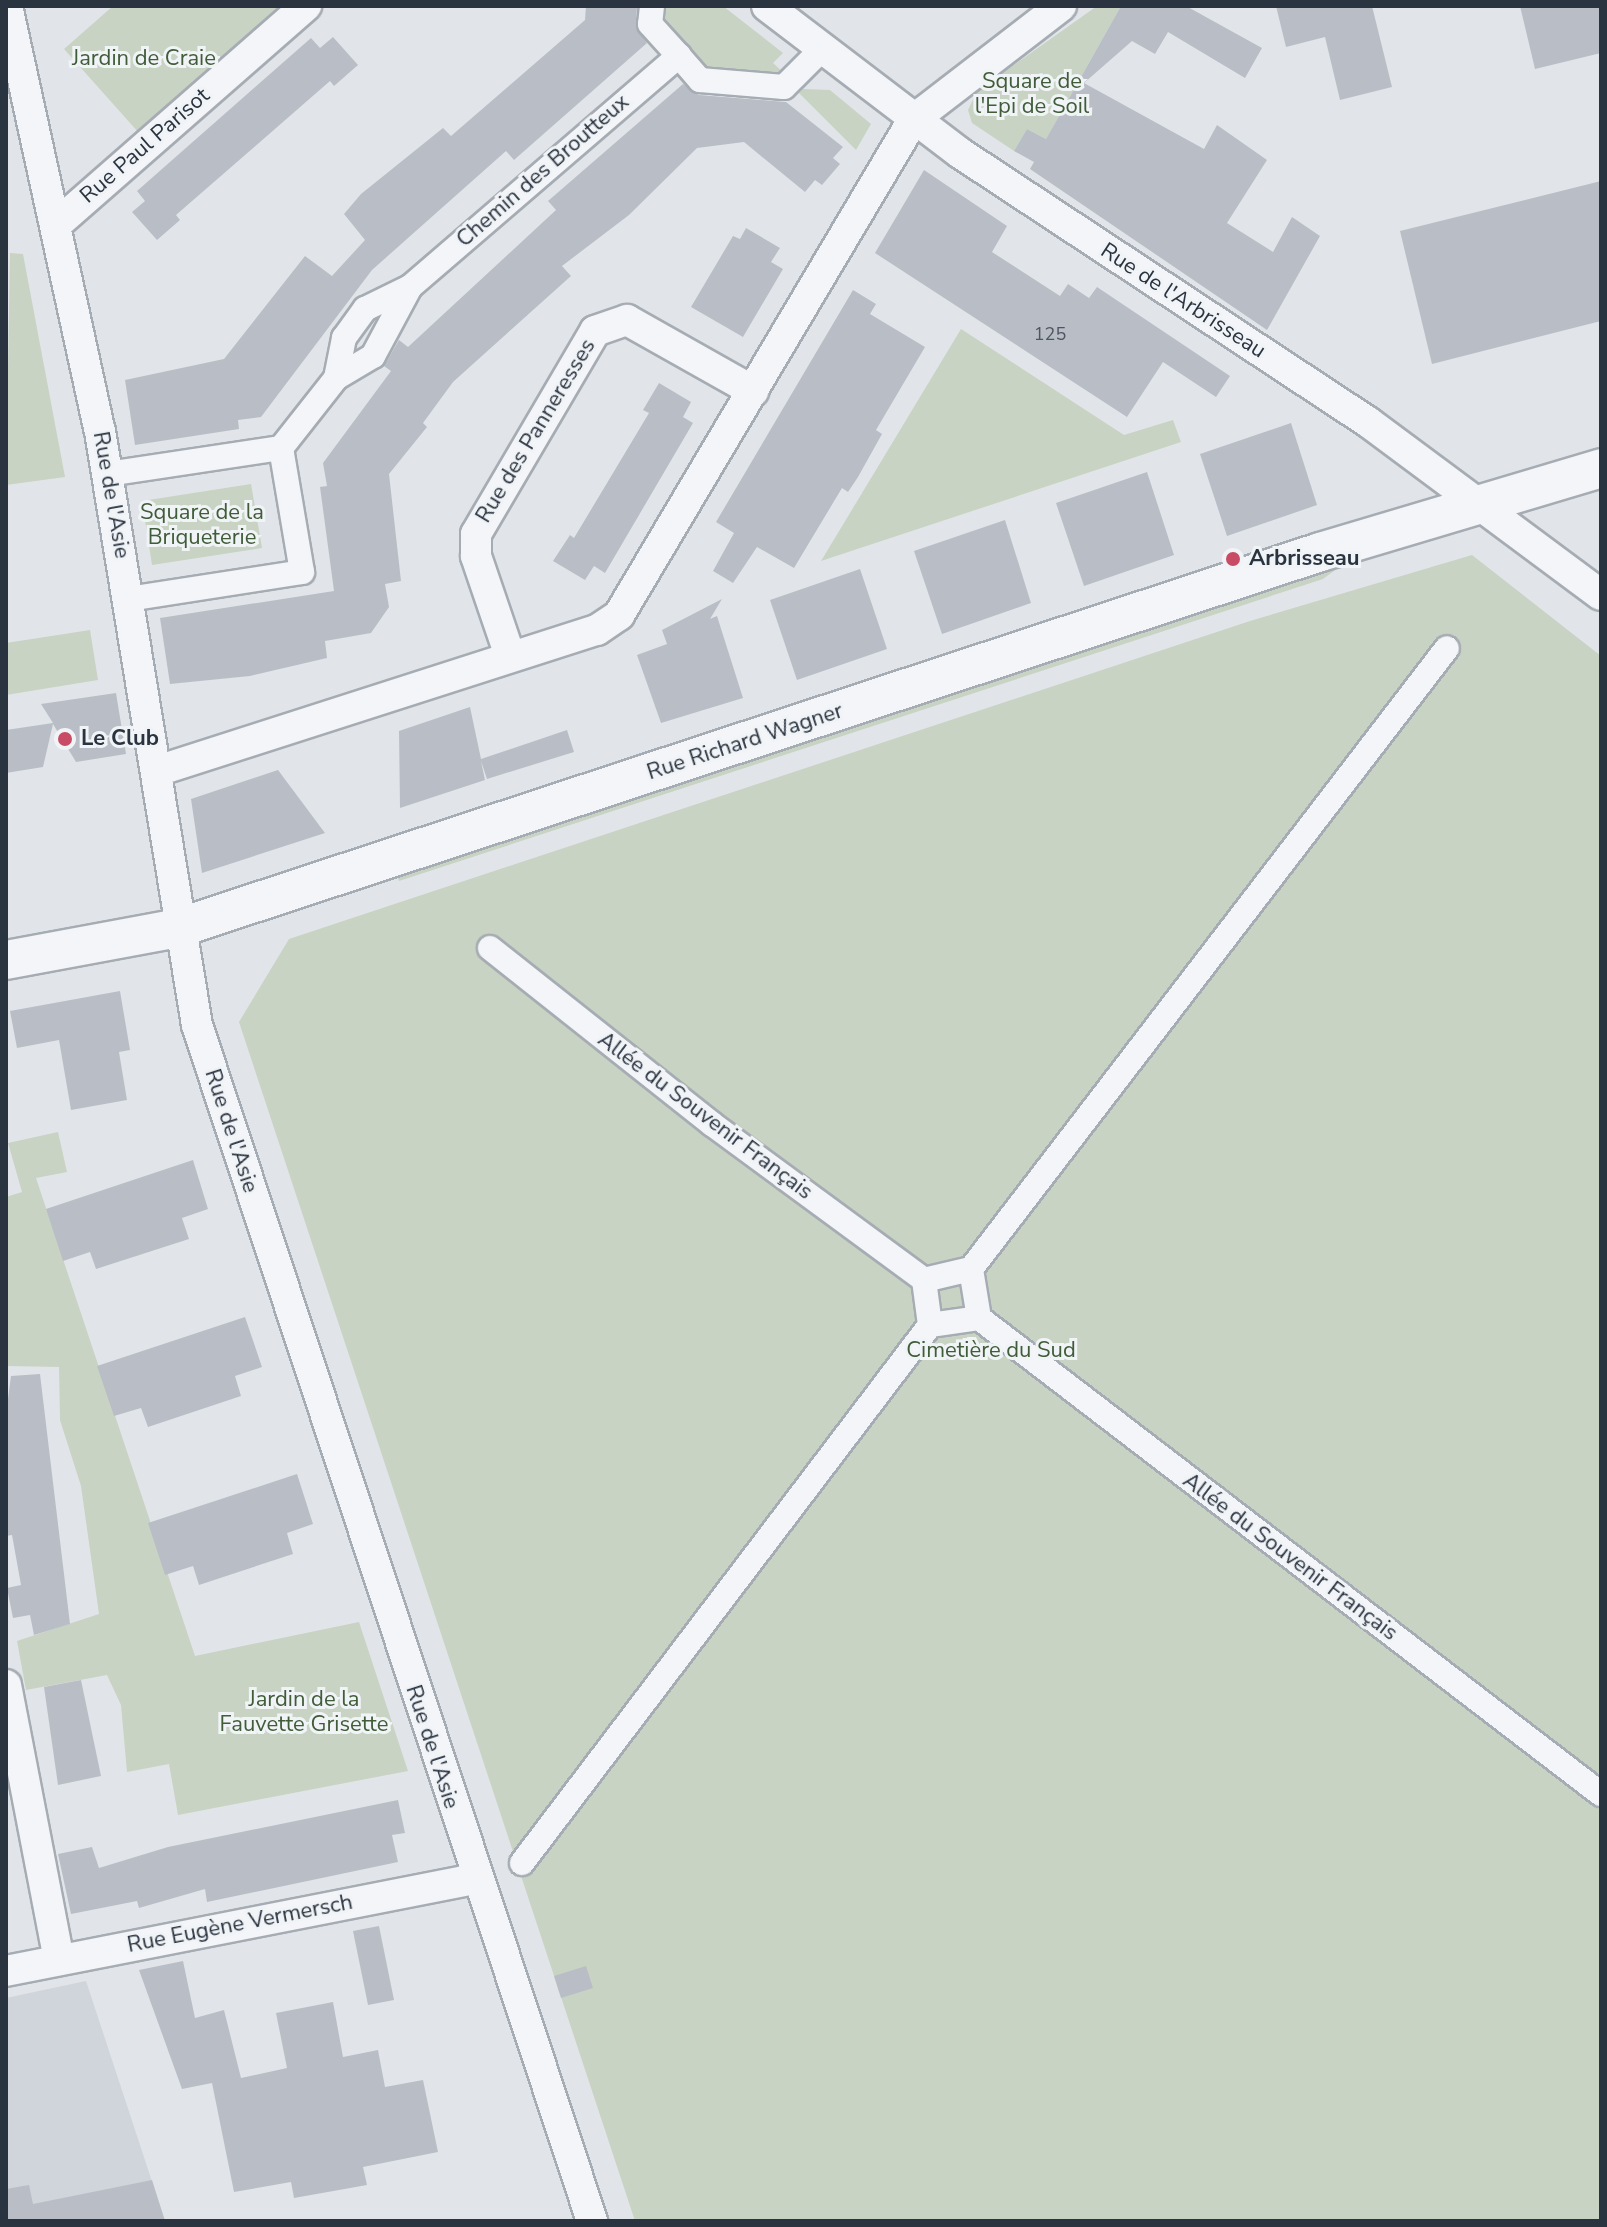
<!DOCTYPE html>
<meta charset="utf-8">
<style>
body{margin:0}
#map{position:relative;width:1607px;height:2227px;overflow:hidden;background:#e1e5e9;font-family:"Nunito Sans",sans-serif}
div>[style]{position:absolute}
.built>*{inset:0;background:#d0d4db}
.green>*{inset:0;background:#c8d3c3}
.building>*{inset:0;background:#b9bec6}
.roads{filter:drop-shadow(2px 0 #a6acb3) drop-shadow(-2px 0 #a6acb3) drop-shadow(0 2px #a6acb3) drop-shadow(0 -2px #a6acb3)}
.pedestrian>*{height:24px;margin:-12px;padding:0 12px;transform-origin:12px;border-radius:12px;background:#f4f5f8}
.minor>*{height:30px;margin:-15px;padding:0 15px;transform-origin:15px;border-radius:15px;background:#f4f5f8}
.tertiary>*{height:38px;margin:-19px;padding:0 19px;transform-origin:19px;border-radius:19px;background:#f4f5f8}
.dots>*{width:22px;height:22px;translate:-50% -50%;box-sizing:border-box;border:4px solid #f1f4f7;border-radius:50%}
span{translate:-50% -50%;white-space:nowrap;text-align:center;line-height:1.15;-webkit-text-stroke:6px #f1f4f7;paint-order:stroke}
.number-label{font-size:18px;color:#4e5662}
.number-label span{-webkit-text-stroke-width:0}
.park-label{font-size:22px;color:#405c38}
.street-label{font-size:22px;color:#2a3340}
.poi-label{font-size:22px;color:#2a3340;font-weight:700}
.left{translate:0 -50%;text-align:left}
.frame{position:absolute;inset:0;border:8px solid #2a3340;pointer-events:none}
</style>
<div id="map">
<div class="built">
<div style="clip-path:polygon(86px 1981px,165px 2221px,6px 2221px,6px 1998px)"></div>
</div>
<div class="green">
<div style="clip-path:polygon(113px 6px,285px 6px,139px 133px,64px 49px)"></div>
<div style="clip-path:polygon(658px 6px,723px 6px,783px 53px,773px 63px,786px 75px,705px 75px,657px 24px)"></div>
<div style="clip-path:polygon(1097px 6px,1121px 6px,1046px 139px,1027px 129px,1014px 151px,972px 123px,968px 110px,977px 91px)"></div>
<div style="clip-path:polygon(803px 89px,830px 90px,871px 124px,856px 150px,799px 93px)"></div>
<div style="clip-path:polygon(10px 253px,23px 254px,65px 477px,6px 485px)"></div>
<div style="clip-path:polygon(961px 329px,1124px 435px,1173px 420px,1181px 442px,821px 561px)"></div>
<div style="clip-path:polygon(251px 484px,262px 548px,152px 565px,142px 501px)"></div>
<div style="clip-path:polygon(1472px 555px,1601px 656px,1601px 2221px,635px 2221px,239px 1022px,289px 939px,1250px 621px)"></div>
<div style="clip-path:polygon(1345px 563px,1323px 579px,399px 881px,396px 872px)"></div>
<div style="clip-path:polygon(90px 630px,98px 680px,6px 695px,6px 643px)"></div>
<div style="clip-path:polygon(58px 1132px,67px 1172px,36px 1178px,195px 1656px,359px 1622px,408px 1771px,178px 1815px,169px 1764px,127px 1772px,121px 1705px,107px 1675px,26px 1690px,17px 1641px,99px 1614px,81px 1486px,60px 1420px,59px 1367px,6px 1366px,6px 1197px,22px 1192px,8px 1143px)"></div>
</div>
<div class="building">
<div style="clip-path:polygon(586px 6px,637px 6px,636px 28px,647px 43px,514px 160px,506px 151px,372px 270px,261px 417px,238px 420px,239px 429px,135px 445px,125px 380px,224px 359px,305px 256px,332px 276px,365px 240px,344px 214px,361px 194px,443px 128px,451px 136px,585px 20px)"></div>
<div style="clip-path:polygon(1121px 6px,1186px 6px,1262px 48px,1245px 78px,1168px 32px,1155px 54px,1132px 41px,1084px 83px,1204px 149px,1217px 125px,1267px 160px,1227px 223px,1273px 252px,1292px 217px,1320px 236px,1267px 330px,1030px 169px,1034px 162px,1014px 151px,1027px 129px,1046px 139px)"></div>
<div style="clip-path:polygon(1276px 6px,1372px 6px,1392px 87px,1340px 100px,1325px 37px,1286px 47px)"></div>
<div style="clip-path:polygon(1520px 6px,1601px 6px,1601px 53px,1535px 69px)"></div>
<div style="clip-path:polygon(333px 37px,358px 65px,334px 86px,330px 81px,176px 215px,180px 220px,157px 240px,132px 212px,145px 201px,137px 191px,311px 38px,320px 48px)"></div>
<div style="clip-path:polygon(683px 84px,699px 95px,786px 102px,843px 147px,833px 158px,840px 164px,822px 185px,815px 180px,805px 192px,744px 142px,697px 148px,629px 215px,562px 266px,571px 276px,453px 382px,423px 423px,427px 427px,389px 474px,401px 581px,385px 584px,389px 607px,371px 633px,325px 641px,327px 658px,250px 676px,170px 684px,160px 618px,334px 591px,320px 487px,327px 486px,323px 463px,391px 371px,384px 366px,399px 340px,408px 347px,556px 210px,548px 201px)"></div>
<div style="clip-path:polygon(924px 170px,1007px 226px,992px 252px,1060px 296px,1068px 284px,1089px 298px,1097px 287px,1230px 376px,1216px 397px,1163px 362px,1127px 417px,875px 253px)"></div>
<div style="clip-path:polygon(1601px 181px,1601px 321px,1432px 364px,1400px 231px)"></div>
<div style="clip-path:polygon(746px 228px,780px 248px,771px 262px,783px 269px,743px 337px,691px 307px,733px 236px,740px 239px)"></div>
<div style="clip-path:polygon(853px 290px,876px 304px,870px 314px,925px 347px,876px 430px,882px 434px,858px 477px,848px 492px,842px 488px,794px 568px,757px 547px,733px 583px,713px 571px,734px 533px,716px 522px)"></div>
<div style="clip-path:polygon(659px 383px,691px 402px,683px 417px,693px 423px,605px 573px,594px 566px,585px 580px,553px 561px,570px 535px,574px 538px,649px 413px,643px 410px)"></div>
<div style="clip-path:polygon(1291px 423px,1317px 505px,1227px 536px,1200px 454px)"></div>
<div style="clip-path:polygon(1147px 472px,1174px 555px,1084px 586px,1056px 503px)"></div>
<div style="clip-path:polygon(1005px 520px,1031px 603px,942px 634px,914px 551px)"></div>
<div style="clip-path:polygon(860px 569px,887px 649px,797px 680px,770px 600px)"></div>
<div style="clip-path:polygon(722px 599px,710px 619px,717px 616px,743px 698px,661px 723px,637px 655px,667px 644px,662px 630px)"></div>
<div style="clip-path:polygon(116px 693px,126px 754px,76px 762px,53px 724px,43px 767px,6px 773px,6px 730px,53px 723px,41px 704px)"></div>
<div style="clip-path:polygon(470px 707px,481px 759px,567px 730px,574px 752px,487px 779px,481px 761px,485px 780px,400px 808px,399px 731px)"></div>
<div style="clip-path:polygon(278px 770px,325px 833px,202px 873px,191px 799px)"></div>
<div style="clip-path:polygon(120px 991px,130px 1050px,119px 1052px,127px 1100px,71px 1110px,59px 1040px,17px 1048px,10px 1011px)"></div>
<div style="clip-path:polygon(193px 1160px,208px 1209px,182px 1218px,189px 1239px,96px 1269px,90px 1252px,63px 1261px,46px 1209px)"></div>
<div style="clip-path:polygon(245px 1317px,262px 1367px,235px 1376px,241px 1396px,148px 1427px,141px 1408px,114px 1416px,97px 1366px)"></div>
<div style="clip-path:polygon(40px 1374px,70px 1624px,34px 1635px,30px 1615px,13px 1618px,7px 1588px,21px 1585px,12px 1535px,6px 1536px,6px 1414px,11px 1376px)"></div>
<div style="clip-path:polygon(297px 1474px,313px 1524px,287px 1533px,293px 1554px,199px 1585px,193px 1566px,165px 1575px,148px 1523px)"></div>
<div style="clip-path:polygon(81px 1680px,101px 1776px,58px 1785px,44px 1687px)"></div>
<div style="clip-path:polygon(398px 1800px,405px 1833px,392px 1835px,398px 1862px,207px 1902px,205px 1889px,139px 1908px,137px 1901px,71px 1914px,58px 1854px,92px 1847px,99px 1868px,168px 1847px)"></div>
<div style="clip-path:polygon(379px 1926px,394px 2000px,368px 2005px,353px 1931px)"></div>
<div style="clip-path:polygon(183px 1961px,195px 2018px,224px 2010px,241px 2078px,287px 2068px,276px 2013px,333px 2002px,343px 2057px,378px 2050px,385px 2087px,423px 2080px,438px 2152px,363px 2167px,367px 2185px,294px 2198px,291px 2182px,234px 2192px,212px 2083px,182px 2089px,139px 1970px)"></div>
<div style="clip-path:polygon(586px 1966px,593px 1988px,561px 1998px,554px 1976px)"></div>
<div style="clip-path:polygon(152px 2180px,165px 2221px,6px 2221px,6px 2189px,29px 2185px,33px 2204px)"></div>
</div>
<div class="roads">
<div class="pedestrian">
<div style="left:652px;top:6px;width:18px;rotate:96deg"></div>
<div style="left:650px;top:24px;width:43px;rotate:47.8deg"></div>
<div style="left:336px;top:378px;width:41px;rotate:-78.7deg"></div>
<div style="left:344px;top:338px;width:36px;rotate:-54deg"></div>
<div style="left:365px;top:309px;width:50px;rotate:-26.1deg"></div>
<div style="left:107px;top:474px;width:176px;rotate:-8.5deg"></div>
<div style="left:281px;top:448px;width:89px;rotate:-51.8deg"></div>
<div style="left:336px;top:378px;width:43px;rotate:-30.7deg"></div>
<div style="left:373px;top:356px;width:78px;rotate:-61.8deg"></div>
<div style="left:410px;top:287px;width:355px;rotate:-40.7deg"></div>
<div style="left:679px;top:56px;width:32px;rotate:49deg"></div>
<div style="left:700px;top:80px;width:84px;rotate:4.8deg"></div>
<div style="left:784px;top:87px;width:51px;rotate:-45deg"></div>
<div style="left:128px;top:599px;width:176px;rotate:-8.8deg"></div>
<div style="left:302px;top:572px;width:126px;rotate:-99.6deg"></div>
<div style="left:490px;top:948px;width:283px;rotate:38.4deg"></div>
<div style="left:712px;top:1124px;width:263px;rotate:36.3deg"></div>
<div style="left:979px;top:1318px;width:783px;rotate:37.43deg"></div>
<div style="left:930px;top:1325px;width:49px;rotate:-8.1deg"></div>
<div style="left:979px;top:1318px;width:50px;rotate:-99.3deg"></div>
<div style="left:522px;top:1863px;width:675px;rotate:-52.82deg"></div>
<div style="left:930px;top:1325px;width:45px;rotate:-97.6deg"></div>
<div style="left:924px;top:1280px;width:48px;rotate:-13.2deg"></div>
<div style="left:971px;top:1269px;width:782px;rotate:-52.53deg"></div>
</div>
<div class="minor">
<div style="left:7px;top:6px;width:435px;rotate:77.7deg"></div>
<div style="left:100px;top:431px;width:602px;rotate:80.73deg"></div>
<div style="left:197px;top:1025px;width:1260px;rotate:71.72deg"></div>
<div style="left:767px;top:6px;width:243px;rotate:37.3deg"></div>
<div style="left:960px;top:153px;width:489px;rotate:33.4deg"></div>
<div style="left:1368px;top:422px;width:290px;rotate:36.6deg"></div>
<div style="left:58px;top:223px;width:330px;rotate:-41.2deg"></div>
<div style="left:510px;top:656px;width:106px;rotate:-108.8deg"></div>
<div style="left:476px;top:556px;width:22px;rotate:-90deg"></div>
<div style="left:476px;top:534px;width:235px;rotate:-59.6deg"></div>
<div style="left:595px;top:331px;width:34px;rotate:-19deg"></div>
<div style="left:627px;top:320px;width:145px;rotate:29.4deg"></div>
<div style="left:157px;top:771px;width:462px;rotate:-17.8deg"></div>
<div style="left:597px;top:630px;width:27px;rotate:-34deg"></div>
<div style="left:619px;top:615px;width:576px;rotate:-59.29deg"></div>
<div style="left:913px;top:120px;width:187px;rotate:-37.6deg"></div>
<div style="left:6px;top:1685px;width:280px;rotate:79.1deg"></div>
<div style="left:6px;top:1971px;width:478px;rotate:-11.1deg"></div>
</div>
<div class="tertiary">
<div style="left:6px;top:960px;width:175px;rotate:-10.5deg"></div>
<div style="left:178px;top:928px;width:1202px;rotate:-18.22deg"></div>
<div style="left:1320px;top:552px;width:293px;rotate:-16.6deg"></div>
</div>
</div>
<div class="dots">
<div style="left:1233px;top:559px;background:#c84c65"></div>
<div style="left:65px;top:739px;background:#c84c65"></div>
</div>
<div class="number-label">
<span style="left:1050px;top:334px">125</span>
</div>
<div class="park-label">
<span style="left:144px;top:59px">Jardin de Craie</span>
<span style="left:1032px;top:94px">Square de<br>l'Epi de Soil</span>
<span style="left:202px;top:525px">Square de la<br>Briqueterie</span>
<span style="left:991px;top:1351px">Cimetière du Sud</span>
<span style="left:304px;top:1712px">Jardin de la<br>Fauvette Grisette</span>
</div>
<div class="street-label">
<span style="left:145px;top:146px;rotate:-41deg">Rue Paul Parisot</span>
<span style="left:543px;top:171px;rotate:-41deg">Chemin des Broutteux</span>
<span style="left:1183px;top:301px;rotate:33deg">Rue de l'Arbrisseau</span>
<span style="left:536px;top:431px;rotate:-59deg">Rue des Panneresses</span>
<span style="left:111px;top:495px;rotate:80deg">Rue de l'Asie</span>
<span style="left:745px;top:742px;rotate:-18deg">Rue Richard Wagner</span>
<span style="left:705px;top:1116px;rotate:37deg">Allée du Souvenir Français</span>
<span style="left:231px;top:1131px;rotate:72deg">Rue de l'Asie</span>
<span style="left:1290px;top:1557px;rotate:37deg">Allée du Souvenir Français</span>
<span style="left:432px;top:1747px;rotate:72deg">Rue de l'Asie</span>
<span style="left:240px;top:1924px;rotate:-11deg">Rue Eugène Vermersch</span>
</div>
<div class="poi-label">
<span class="left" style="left:1249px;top:559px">Arbrisseau</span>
<span class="left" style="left:81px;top:739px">Le Club</span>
</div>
<div class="frame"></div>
</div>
